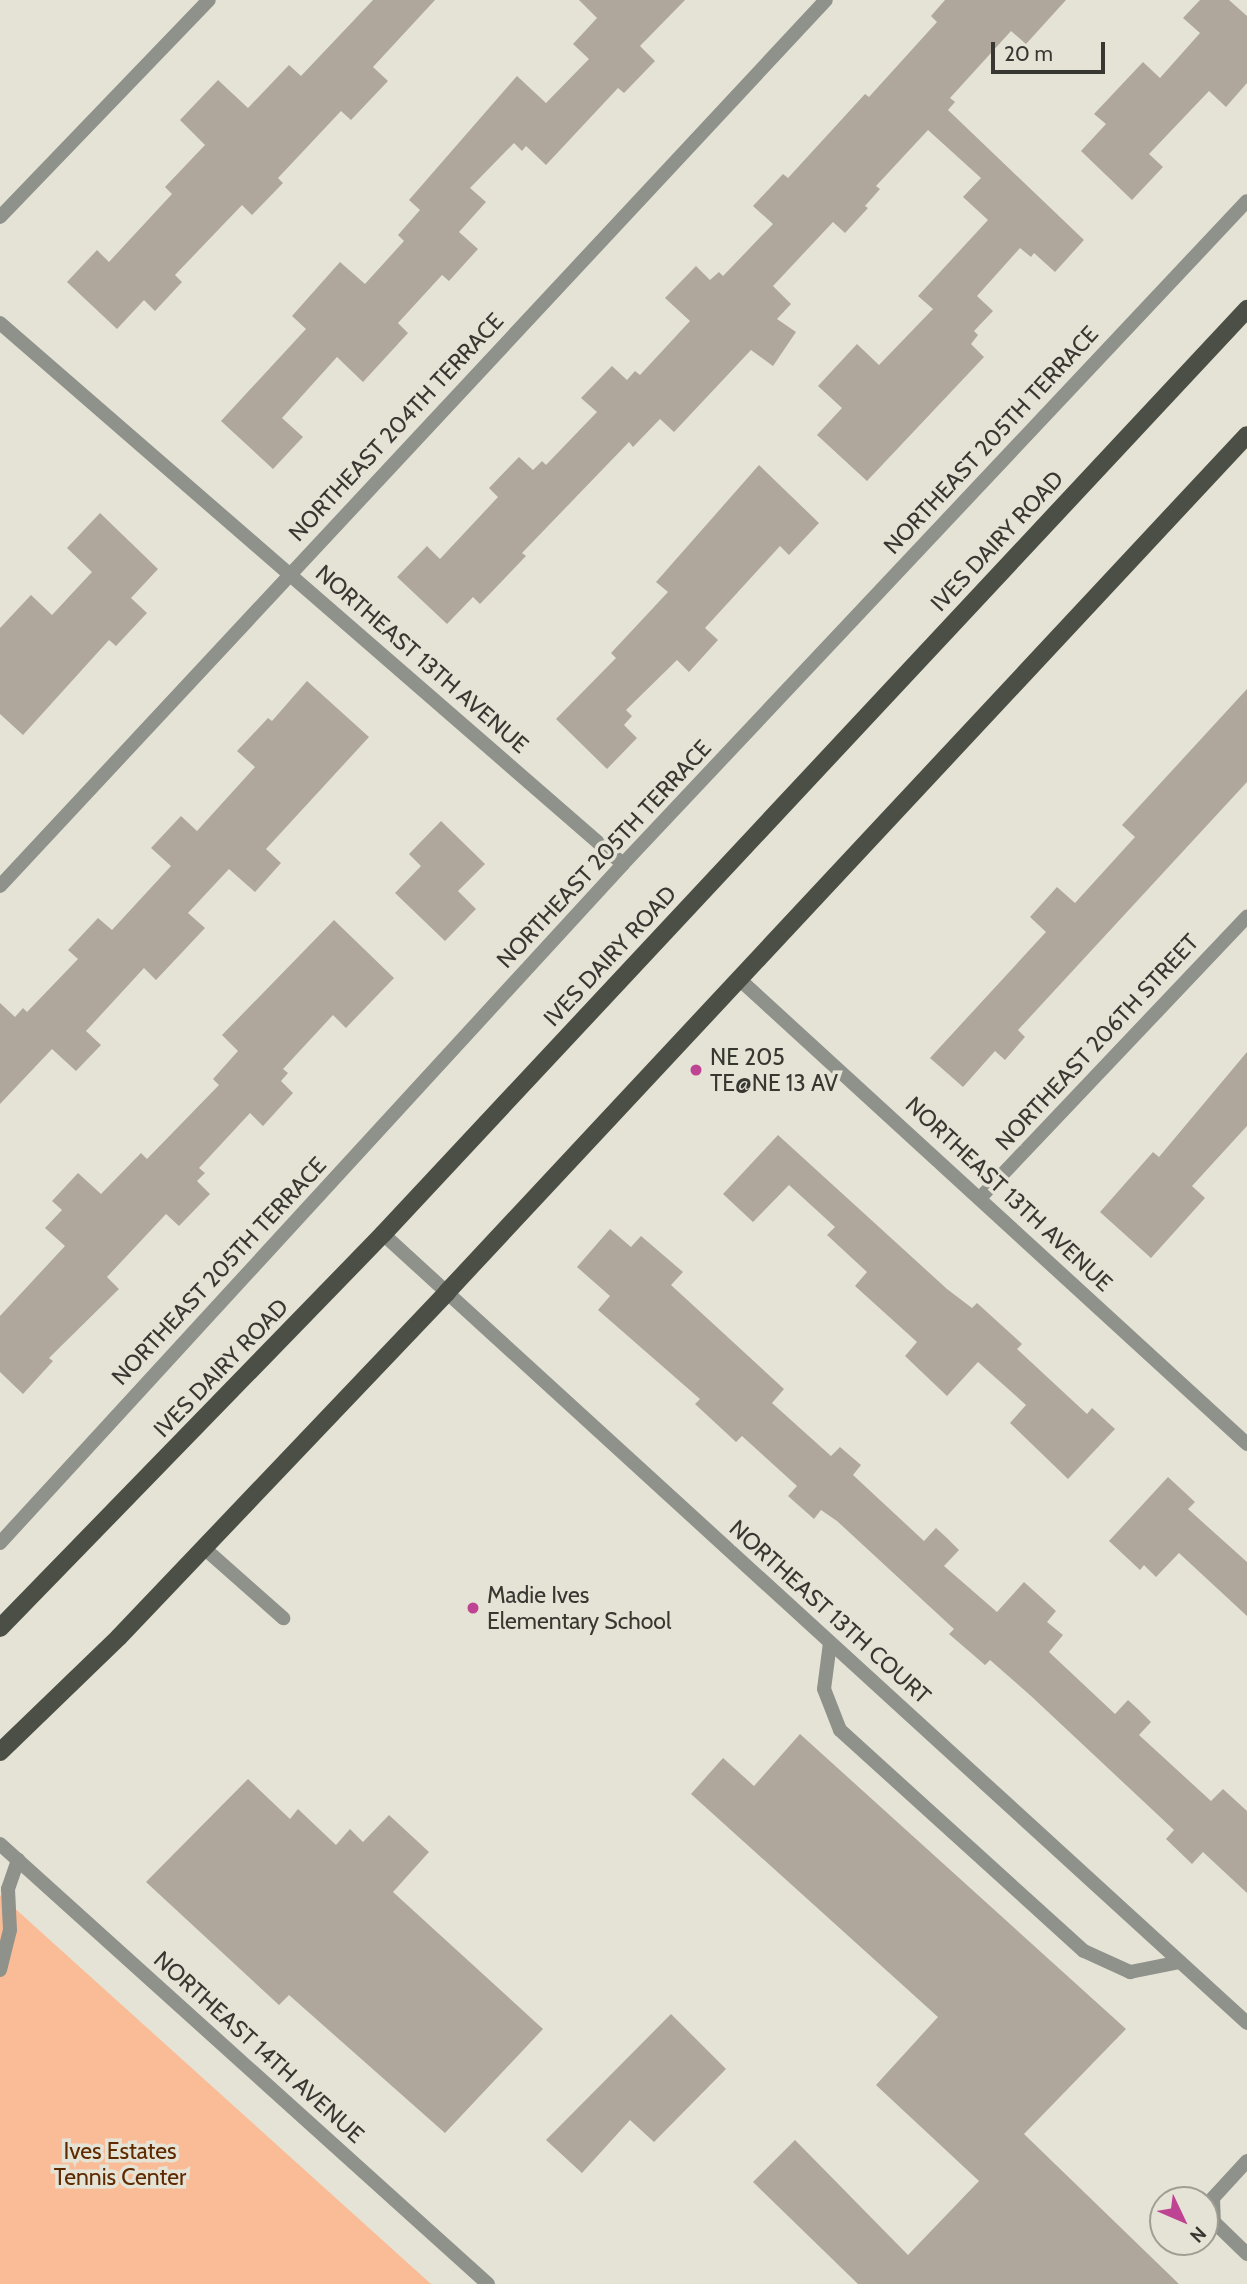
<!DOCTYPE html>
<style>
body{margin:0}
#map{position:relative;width:1247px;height:2284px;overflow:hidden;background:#e5e3d5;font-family:Cabin,sans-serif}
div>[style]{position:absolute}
.green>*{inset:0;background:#fabc96}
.building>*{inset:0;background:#afa79c}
.service>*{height:14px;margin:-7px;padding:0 7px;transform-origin:7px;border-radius:7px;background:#8f918b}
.minor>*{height:14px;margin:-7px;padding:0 7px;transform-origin:7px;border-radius:7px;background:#8f918b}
.primary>*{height:18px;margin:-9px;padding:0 9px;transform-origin:9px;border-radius:9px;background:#4c4f45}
.dots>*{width:19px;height:19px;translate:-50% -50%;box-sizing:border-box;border:4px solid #e5e3d5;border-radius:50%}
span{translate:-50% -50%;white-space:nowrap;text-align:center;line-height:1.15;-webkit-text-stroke:7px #e5e3d5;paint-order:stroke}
.street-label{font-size:23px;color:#383732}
.poi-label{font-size:23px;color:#383732}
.left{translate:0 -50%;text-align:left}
.park-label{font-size:23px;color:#5f2a00}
.north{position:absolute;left:1149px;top:2186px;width:70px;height:70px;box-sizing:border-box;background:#e5e3d5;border:2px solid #a09e94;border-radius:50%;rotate:134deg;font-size:19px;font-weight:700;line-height:28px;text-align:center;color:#383732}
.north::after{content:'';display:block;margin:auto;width:24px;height:32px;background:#bf4393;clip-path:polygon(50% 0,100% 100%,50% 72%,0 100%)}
.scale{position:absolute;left:991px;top:42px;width:114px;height:32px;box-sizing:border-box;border:4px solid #383732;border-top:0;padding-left:9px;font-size:21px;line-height:24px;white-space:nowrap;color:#383732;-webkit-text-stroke:5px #e5e3d5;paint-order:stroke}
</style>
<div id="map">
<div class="green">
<div style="clip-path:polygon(0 1895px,431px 2284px,0 2284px)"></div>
</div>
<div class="building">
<div style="clip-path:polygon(373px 0,435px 0,373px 67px,388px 81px,351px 120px,341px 111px,278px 178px,283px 183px,252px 215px,242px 205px,175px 275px,182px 282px,155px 311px,144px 300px,117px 329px,67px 282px,97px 250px,109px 262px,172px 194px,165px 187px,205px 145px,180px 120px,218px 80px,248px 108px,289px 65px,301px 76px)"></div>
<div style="clip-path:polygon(579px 0,685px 0,640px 46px,655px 61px,624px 93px,618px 88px,546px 165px,526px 146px,522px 151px,514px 143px,470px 188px,486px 202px,459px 232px,478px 249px,449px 281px,442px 275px,398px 323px,408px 333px,363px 382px,337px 357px,282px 418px,303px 437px,273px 469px,221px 421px,306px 329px,292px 316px,340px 262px,365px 284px,404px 241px,398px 235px,420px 210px,409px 200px,517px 76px,546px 103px,589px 59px,573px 44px,597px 18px)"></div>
<div style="clip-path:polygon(945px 0,1066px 0,1026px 44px,1011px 31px,950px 98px,955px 102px,948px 110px,1084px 240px,1055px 272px,1034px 253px,1031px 257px,1020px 248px,977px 296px,993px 311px,974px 331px,978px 335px,971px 344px,984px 357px,867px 481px,817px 435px,842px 408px,818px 386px,857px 344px,879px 365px,933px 309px,918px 296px,988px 220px,963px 197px,981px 178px,928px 130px,876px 186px,880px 189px,865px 206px,868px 208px,845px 233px,833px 222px,773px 286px,791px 304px,777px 319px,796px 332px,773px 366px,751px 350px,674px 432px,660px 419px,633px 447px,629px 442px,522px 553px,526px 556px,480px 604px,473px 597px,447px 624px,397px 577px,427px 546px,440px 559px,498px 497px,489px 488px,519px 457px,533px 470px,542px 461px,546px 465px,597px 412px,581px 398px,612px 366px,627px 380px,635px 371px,640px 375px,690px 321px,665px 298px,696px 266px,710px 280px,719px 272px,723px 276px,773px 224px,753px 206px,783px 174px,788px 178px,865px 94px,869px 97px,937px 22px,931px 16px)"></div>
<div style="clip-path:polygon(1200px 0,1229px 0,1247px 16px,1247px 83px,1226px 107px,1209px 91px,1149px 154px,1163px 167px,1132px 200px,1081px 151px,1106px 124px,1094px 114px,1143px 62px,1160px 78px,1200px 33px,1183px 18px)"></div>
<div style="clip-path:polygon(759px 465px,819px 523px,789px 555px,780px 546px,705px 628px,718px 640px,689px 672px,677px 660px,626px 710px,632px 716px,624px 725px,637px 738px,607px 769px,556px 719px,616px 658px,611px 653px,668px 592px,656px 582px)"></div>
<div style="clip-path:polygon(100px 513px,158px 569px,131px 598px,147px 613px,116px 646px,109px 640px,23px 735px,0 714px,0 628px,31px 595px,52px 615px,92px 572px,67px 548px)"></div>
<div style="clip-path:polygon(307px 681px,369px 737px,266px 849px,281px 863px,255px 892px,229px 869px,188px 913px,205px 928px,156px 980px,144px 968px,86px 1031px,101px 1045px,76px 1071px,52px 1049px,0 1104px,0 1003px,15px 1017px,23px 1008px,27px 1012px,78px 959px,68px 950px,98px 918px,112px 930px,171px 866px,151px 848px,181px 816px,197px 831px,255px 767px,237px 751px,268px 718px,272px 721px)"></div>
<div style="clip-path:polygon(1247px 689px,1247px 782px,1018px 1030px,1025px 1037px,1005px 1060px,995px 1051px,963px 1087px,930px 1058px,1046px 932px,1030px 917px,1057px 887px,1075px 903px,1135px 837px,1122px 825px)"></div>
<div style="clip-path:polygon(441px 821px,485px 864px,458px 891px,476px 909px,445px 941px,395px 893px,421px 866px,409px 854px)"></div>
<div style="clip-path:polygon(334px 920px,394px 978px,346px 1028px,333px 1015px,283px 1069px,288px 1073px,281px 1081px,293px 1093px,263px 1126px,250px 1113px,199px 1168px,205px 1173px,197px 1181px,210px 1194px,179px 1226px,166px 1214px,107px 1277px,119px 1289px,49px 1358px,53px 1361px,23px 1394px,0 1372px,0 1316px,65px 1246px,45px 1228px,62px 1210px,52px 1201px,78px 1173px,101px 1194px,141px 1153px,147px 1159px,219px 1085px,213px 1079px,238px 1051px,222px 1035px)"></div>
<div style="clip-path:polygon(1247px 1052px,1247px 1126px,1192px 1186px,1205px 1198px,1151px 1258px,1100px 1212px,1153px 1152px,1159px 1157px)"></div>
<div style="clip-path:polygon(778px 1135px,947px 1289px,972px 1308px,977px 1303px,1022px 1344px,1017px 1349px,1087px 1414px,1092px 1408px,1115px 1429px,1068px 1479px,1010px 1423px,1026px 1405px,978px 1362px,947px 1396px,905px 1356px,917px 1342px,855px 1286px,867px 1272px,827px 1235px,835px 1227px,789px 1185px,753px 1222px,723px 1194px)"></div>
<div style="clip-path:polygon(610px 1229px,631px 1247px,641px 1236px,683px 1272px,671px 1285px,784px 1389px,772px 1403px,831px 1456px,840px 1447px,861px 1465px,853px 1475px,924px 1541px,936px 1528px,948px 1539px,959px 1550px,944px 1566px,997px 1612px,1024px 1582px,1056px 1611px,1047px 1622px,1063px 1635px,1049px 1652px,1115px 1714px,1128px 1700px,1140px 1711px,1151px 1722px,1139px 1735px,1211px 1801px,1223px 1789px,1247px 1811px,1247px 1893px,1203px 1852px,1192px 1864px,1166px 1839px,1174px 1830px,1031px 1696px,990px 1660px,985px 1665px,949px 1634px,954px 1629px,837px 1521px,821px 1510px,814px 1519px,788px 1496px,797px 1486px,742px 1436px,736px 1442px,695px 1404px,700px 1399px,598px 1310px,610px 1296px,577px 1267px)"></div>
<div style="clip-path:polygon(1168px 1477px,1195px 1502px,1188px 1509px,1247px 1562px,1247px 1616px,1179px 1553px,1156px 1577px,1144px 1565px,1140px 1570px,1109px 1541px)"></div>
<div style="clip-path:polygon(800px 1734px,1126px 2029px,1024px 2134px,1179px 2284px,858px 2284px,753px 2182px,795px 2140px,908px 2255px,979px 2181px,876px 2085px,938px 2017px,691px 1794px,723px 1758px,754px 1786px)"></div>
<div style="clip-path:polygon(248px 1779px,290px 1819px,298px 1809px,336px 1845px,350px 1829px,363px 1842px,389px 1815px,429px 1852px,393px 1892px,543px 2029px,445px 2133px,289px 1995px,279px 2005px,146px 1882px)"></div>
<div style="clip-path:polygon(671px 2014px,726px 2069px,654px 2142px,630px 2120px,582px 2173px,546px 2140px)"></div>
</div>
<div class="service">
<div style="left:204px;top:1548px;width:106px;rotate:41.5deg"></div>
<div style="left:830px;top:1643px;width:46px;rotate:97.4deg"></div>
<div style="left:824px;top:1689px;width:44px;rotate:68.7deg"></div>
<div style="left:840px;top:1730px;width:329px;rotate:42.2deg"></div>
<div style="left:1084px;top:1951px;width:51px;rotate:24.5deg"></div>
<div style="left:1130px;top:1972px;width:51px;rotate:-11.3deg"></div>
<div style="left:0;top:1970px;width:41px;rotate:-76deg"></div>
<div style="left:10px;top:1930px;width:41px;rotate:-92.8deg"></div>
<div style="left:8px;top:1889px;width:31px;rotate:-71deg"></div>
<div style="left:1247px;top:2161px;width:50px;rotate:132.6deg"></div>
<div style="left:1213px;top:2198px;width:24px;rotate:88deg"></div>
<div style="left:1214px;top:2222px;width:46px;rotate:44.1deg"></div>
</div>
<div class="minor">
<div style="left:0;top:217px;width:301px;rotate:-46.1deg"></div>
<div style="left:0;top:323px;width:825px;rotate:40.97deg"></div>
<div style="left:0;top:886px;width:1211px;rotate:-47.01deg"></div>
<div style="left:738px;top:978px;width:690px;rotate:42.47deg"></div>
<div style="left:980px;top:1198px;width:388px;rotate:-46.5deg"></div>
<div style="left:383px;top:1234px;width:1170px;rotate:42.4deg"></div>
<div style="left:0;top:1543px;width:922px;rotate:-47.46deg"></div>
<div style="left:623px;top:864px;width:910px;rotate:-46.74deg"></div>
<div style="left:0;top:1844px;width:657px;rotate:42.04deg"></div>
</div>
<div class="primary">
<div style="left:0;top:1628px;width:549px;rotate:-45.81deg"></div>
<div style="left:383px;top:1234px;width:1266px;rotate:-46.95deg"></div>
<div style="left:0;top:1752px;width:165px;rotate:-44deg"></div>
<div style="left:119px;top:1637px;width:476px;rotate:-46.4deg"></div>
<div style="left:447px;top:1292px;width:1172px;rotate:-46.97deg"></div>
</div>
<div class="dots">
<div style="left:696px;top:1070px;background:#bf4393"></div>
<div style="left:473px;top:1608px;background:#bf4393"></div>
</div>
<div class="street-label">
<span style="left:396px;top:427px;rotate:-47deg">NORTHEAST 204TH TERRACE</span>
<span style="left:991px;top:440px;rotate:-47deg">NORTHEAST 205TH TERRACE</span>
<span style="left:997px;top:541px;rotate:-47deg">IVES DAIRY ROAD</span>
<span style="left:422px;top:659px;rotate:41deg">NORTHEAST 13TH AVENUE</span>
<span style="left:604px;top:854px;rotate:-47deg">NORTHEAST 205TH TERRACE</span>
<span style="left:610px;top:956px;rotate:-47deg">IVES DAIRY ROAD</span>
<span style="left:1097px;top:1042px;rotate:-47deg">NORTHEAST 206TH STREET</span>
<span style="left:1009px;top:1194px;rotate:43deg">NORTHEAST 13TH AVENUE</span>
<span style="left:219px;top:1271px;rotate:-47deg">NORTHEAST 205TH TERRACE</span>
<span style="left:221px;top:1368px;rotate:-46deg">IVES DAIRY ROAD</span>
<span style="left:830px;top:1612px;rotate:42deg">NORTHEAST 13TH COURT</span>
<span style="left:259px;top:2047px;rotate:42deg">NORTHEAST 14TH AVENUE</span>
</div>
<div class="poi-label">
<span class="left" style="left:710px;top:1070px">NE 205<br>TE@NE 13 AV</span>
<span class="left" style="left:487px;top:1608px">Madie Ives<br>Elementary School</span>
</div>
<div class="park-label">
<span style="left:120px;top:2164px">Ives Estates<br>Tennis Center</span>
</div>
<div class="north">N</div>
<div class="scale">20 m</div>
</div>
